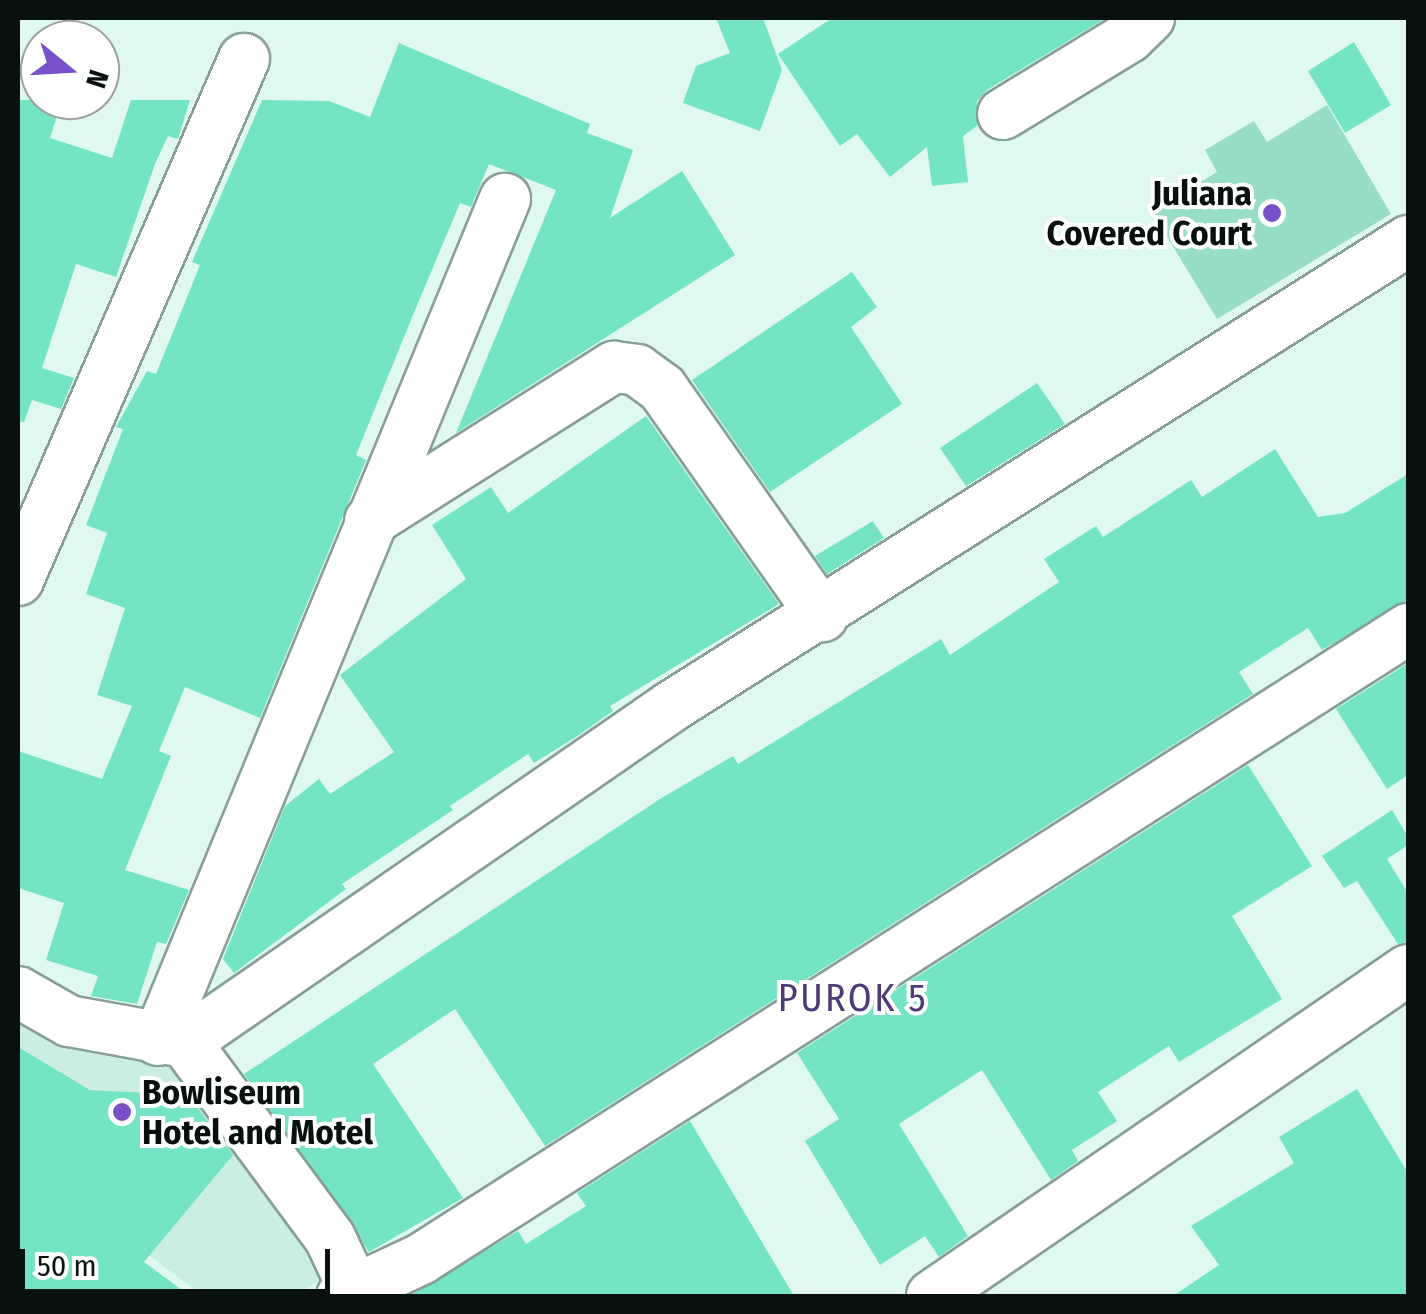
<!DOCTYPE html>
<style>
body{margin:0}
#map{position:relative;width:1426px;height:1314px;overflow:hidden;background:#dff8f0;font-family:"Fira Sans Condensed",sans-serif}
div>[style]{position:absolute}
.built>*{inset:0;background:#cbeee2}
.green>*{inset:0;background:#98ddc7}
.building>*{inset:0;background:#75e4c5}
.roads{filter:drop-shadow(2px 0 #879f97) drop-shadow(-2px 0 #879f97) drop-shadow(0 2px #879f97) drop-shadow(0 -2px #879f97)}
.minor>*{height:50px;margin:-25px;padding:0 25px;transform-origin:25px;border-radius:25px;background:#fff}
.dots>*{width:28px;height:28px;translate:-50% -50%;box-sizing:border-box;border:5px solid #fff;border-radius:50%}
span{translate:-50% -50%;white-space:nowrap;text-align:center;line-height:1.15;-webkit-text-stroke:8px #fff;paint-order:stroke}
.poi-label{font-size:35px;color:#08110e;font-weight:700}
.right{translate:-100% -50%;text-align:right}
.left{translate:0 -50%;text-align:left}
.neighbourhood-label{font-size:38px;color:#4d3b78;letter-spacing:2.5px}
.frame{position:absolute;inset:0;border:20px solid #08110e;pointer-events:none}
.north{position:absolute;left:20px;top:20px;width:100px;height:100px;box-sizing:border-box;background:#fff;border:2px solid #9ca09f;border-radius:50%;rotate:108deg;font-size:28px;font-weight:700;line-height:40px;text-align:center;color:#08110e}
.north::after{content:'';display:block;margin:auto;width:35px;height:45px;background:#7850c9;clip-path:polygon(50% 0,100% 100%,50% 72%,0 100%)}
.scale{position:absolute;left:20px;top:1249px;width:310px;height:45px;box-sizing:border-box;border:5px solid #08110e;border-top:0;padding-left:12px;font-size:30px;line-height:35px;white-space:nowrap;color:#08110e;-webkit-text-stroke:8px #fff;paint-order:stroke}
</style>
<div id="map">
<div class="built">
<div style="clip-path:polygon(18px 1009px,185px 1053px,335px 1270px,295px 1296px,203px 1296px,115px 1230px,68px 1296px,18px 1296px)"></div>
</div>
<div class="green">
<div style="clip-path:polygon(1327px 105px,1391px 214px,1217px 319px,1152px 212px,1217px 172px,1205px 150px,1254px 121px,1267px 142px)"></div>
</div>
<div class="building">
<div style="clip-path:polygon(716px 18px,763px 18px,782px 70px,760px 131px,683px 103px,696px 66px,730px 53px)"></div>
<div style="clip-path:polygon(832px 18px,1106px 18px,987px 90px,977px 101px,977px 126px,963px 136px,968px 182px,932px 186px,927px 147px,890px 177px,857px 134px,840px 146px,778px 54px)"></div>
<div style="clip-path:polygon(1354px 42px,1391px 105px,1345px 133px,1308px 71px)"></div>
<div style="clip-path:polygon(399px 43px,590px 124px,587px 133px,633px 150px,610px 218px,682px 171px,735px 255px,456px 433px,556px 190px,489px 164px,471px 207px,460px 203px,413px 315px,356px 455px,366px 460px,260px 718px,185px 687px,159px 751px,171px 756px,125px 870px,189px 890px,166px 944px,157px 942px,137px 1004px,91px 996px,98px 976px,46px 960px,64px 903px,18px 888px,18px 751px,102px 779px,132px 706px,97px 695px,125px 608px,86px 594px,107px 533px,86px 525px,123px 429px,116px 427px,147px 371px,156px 374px,200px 265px,192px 262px,262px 100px,329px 101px,370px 117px)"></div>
<div style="clip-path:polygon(18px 100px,62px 100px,50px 138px,112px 158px,131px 100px,190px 100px,178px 139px,168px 136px,155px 164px,116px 277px,76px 264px,42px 368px,74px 378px,61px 409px,32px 400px,24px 422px,18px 421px)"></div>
<div style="clip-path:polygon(852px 272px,877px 307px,851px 327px,902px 404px,770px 492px,692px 380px)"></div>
<div style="clip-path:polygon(1037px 383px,1065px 424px,966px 486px,940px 448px)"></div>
<div style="clip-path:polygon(646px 416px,779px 604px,610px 706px,613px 711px,576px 737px,534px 763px,528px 754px,450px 806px,453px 810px,342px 884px,346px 889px,234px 973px,223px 959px,285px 806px,319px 779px,330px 794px,394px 752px,340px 675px,466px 579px,432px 525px,491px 487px,508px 513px)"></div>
<div style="clip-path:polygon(1275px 449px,1318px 517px,1345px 513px,1408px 474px,1408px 601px,1322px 650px,1308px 628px,1239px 672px,1253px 694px,545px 1146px,455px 1009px,373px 1064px,463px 1198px,369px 1252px,244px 1074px,660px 799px,733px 756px,738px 764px,941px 639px,950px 655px,1059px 582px,1044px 559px,1096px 526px,1103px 537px,1191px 480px,1202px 497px)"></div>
<div style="clip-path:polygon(873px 521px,884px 538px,827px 574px,815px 556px)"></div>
<div style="clip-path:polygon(1408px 663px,1408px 775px,1387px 789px,1336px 709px)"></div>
<div style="clip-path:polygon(1248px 765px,1312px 866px,1232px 916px,1282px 999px,1179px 1062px,1169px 1046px,1098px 1092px,1117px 1121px,1072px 1150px,1078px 1161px,1051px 1180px,982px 1070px,899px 1124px,968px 1236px,939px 1257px,925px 1236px,880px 1265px,805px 1141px,839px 1119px,797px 1053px)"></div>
<div style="clip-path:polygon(1392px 810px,1408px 837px,1408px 845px,1387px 859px,1408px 893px,1408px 942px,1398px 944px,1357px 881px,1344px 888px,1322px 856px)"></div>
<div style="clip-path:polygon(18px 1047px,90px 1090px,188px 1095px,233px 1155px,144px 1262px,190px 1296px,18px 1296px)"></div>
<div style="clip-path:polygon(1357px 1089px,1408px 1173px,1408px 1296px,1173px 1296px,1219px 1265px,1191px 1226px,1294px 1163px,1279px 1137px)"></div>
<div style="clip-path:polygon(690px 1121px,794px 1296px,409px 1296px,518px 1231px,526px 1244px,586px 1206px,577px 1193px)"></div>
</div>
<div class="roads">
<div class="minor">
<div style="left:1003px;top:114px;width:148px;rotate:-31.4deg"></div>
<div style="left:1129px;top:37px;width:28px;rotate:-44deg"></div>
<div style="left:370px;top:521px;width:289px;rotate:-32.3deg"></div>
<div style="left:614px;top:367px;width:23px;rotate:7deg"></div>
<div style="left:637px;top:370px;width:31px;rotate:36deg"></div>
<div style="left:662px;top:388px;width:279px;rotate:54.9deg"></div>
<div style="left:18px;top:580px;width:568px;rotate:-66.55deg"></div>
<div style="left:18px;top:992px;width:59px;rotate:29.6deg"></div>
<div style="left:69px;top:1021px;width:118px;rotate:10.3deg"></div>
<div style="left:185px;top:1042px;width:592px;rotate:-34.6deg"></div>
<div style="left:672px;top:706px;width:871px;rotate:-32.28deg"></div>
<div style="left:158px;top:1040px;width:910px;rotate:-67.58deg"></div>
<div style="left:185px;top:1042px;width:244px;rotate:53.5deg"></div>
<div style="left:330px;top:1238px;width:56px;rotate:64.8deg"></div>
<div style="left:342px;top:1296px;width:87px;rotate:-25.1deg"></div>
<div style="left:421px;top:1259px;width:1171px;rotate:-32.55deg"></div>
<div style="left:932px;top:1296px;width:577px;rotate:-34.41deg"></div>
</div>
</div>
<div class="dots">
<div style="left:1272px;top:213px;background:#7850c9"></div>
<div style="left:122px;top:1112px;background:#7850c9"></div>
</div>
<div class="poi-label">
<span class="right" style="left:1252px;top:213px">Juliana<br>Covered Court</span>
<span class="left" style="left:142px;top:1112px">Bowliseum<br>Hotel and Motel</span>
</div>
<div class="neighbourhood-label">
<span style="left:853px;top:999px">PUROK 5</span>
</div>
<div class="frame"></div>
<div class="north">N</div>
<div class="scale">50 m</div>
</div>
